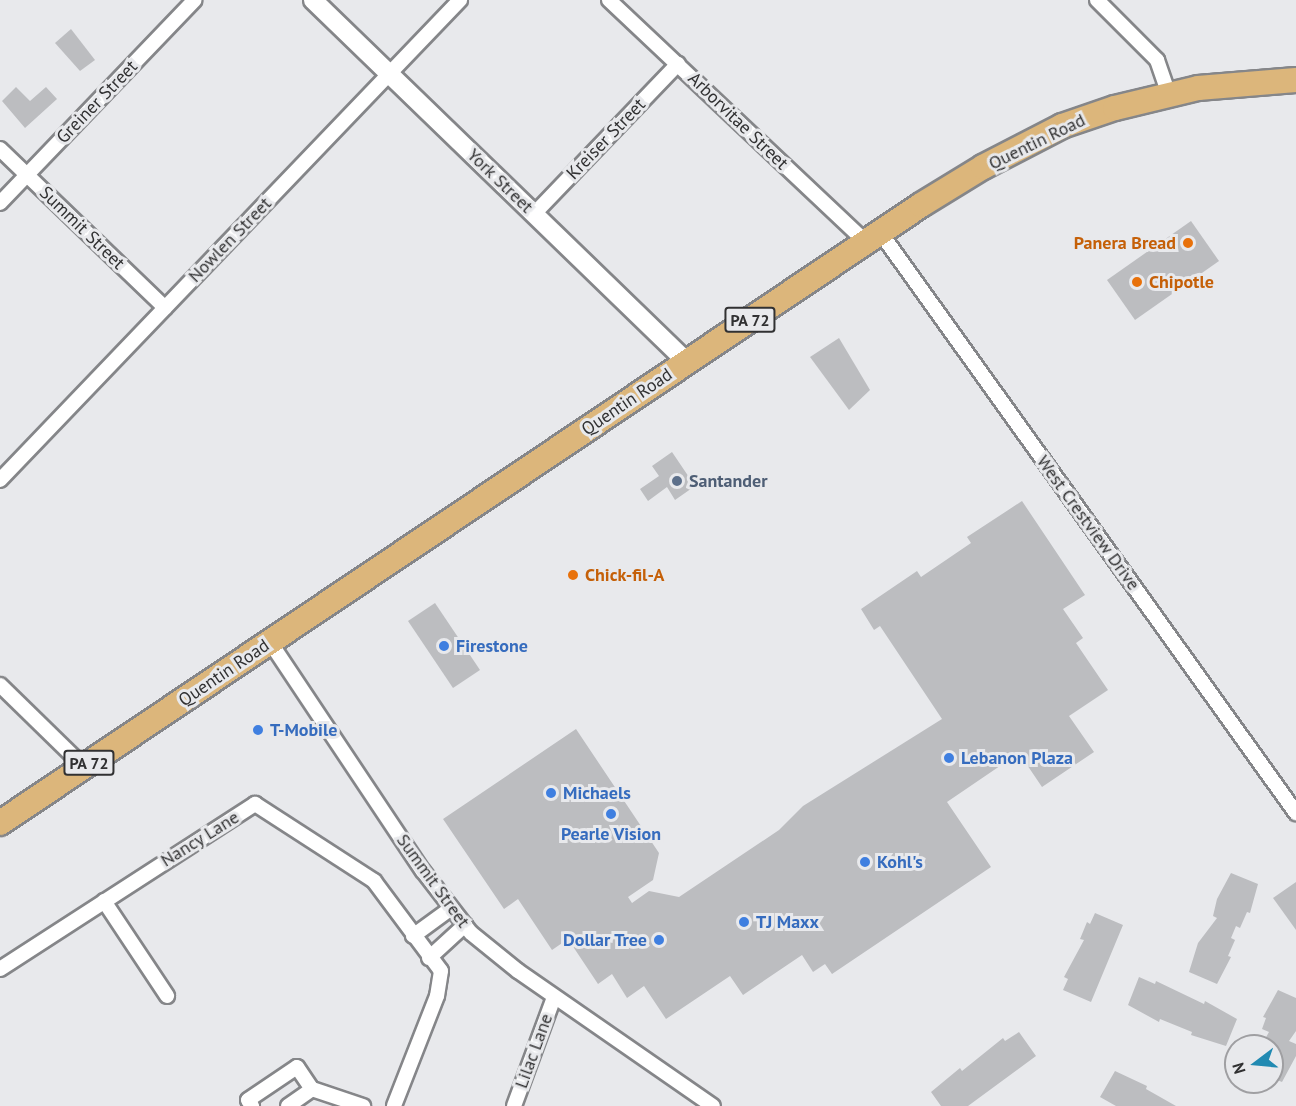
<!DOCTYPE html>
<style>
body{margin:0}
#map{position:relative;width:1296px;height:1106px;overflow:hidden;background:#e8e9ec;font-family:"PT Sans",sans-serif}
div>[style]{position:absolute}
.building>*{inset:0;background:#bcbdc0}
.roads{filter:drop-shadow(2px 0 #858689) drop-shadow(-2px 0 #858689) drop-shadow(0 2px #858689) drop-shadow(0 -2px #858689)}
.minor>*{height:14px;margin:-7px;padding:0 7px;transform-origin:7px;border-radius:7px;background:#fff}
.tertiary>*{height:18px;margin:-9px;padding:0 9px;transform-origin:9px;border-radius:9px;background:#fff}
.trunk>*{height:24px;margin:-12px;padding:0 12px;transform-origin:12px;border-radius:12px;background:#dcb67b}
.dots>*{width:16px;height:16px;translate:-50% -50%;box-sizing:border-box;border:3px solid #e8e9ec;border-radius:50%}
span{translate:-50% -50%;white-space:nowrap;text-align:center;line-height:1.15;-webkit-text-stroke:6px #e8e9ec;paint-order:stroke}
.shield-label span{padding:2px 4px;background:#e8e9ec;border:2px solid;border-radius:4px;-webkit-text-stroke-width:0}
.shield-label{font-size:16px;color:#313132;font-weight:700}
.street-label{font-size:18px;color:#313132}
.food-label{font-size:18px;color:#c56008;font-weight:700}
.right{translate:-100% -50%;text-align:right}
.left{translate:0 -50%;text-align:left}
.service-label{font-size:18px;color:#4e5e75;font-weight:700}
.shop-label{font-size:18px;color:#366cbe;font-weight:700}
.north{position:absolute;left:1224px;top:1034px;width:60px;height:60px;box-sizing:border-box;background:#e8e9ec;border:2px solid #9f9fa2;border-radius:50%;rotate:254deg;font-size:16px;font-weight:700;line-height:24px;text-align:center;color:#313132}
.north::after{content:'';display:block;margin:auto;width:21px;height:27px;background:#218ab2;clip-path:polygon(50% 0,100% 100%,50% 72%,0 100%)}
</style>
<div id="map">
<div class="building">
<div style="clip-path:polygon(71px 29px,95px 60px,80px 71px,55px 43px)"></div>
<div style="clip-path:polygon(16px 87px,30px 101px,46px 87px,57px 99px,25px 128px,2px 101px)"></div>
<div style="clip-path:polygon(1191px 221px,1219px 261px,1135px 320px,1107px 280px)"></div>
<div style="clip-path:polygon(839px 338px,870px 390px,849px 410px,810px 357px)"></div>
<div style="clip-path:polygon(672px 452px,695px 486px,675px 500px,667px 487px,648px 501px,640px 489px,659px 476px,652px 466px)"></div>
<div style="clip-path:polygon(1022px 501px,1085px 595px,1063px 609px,1083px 638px,1076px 643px,1108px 690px,1069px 716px,1094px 752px,1042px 787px,1019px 753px,947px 802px,991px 867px,832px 974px,825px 964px,813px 972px,802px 955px,743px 995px,730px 976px,666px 1019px,644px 986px,627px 998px,612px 974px,598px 984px,568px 939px,552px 950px,518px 899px,504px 909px,443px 819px,576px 729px,659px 853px,653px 880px,628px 897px,632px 903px,649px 891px,679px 897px,779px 830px,803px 806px,942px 719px,880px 626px,874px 630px,861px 609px,917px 571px,921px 577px,971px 543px,967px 537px)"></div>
<div style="clip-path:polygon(435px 603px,480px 670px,453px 688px,408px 621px)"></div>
<div style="clip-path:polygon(1231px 873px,1258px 884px,1250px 913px,1247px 912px,1240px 928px,1236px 926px,1231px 938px,1235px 940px,1228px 956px,1231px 957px,1217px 984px,1189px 972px,1198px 943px,1217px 918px,1213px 916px,1217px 899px)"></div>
<div style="clip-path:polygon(1296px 882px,1296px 930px,1273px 898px)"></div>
<div style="clip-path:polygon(1095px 913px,1123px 925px,1091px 1002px,1063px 990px,1068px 979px,1064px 977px,1084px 940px,1080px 939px,1087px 922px,1090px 924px)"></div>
<div style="clip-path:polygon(1139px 977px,1155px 984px,1156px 981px,1204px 1004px,1205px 1001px,1237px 1019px,1226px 1046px,1191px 1035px,1192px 1032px,1160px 1019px,1159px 1022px,1128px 1005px)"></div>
<div style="clip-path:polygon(1278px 990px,1296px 998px,1296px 1031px,1289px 1041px,1296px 1044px,1296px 1056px,1282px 1082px,1272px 1078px,1272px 1046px,1261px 1046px,1269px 1032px,1262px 1029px,1266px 1018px,1263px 1017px)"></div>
<div style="clip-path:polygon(1019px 1032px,1036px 1056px,968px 1106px,941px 1106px,931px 1092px,960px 1068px,962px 1071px,1003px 1038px,1005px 1041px)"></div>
<div style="clip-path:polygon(1115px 1071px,1147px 1086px,1146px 1089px,1176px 1106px,1116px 1106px,1100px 1097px)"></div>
</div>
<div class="roads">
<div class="minor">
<div style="left:609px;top:0;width:353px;rotate:43.3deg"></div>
<div style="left:1097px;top:0;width:85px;rotate:45deg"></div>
<div style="left:1157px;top:60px;width:36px;rotate:71deg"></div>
<div style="left:0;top:149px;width:229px;rotate:43.9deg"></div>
<div style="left:0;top:203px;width:281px;rotate:-46.2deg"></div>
<div style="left:534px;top:214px;width:208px;rotate:-46.2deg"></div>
<div style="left:880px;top:232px;width:715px;rotate:54.4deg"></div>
<div style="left:0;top:480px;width:665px;rotate:-46.22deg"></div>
<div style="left:270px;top:642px;width:275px;rotate:56.3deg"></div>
<div style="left:423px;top:871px;width:78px;rotate:52.3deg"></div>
<div style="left:471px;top:933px;width:60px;rotate:39deg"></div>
<div style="left:518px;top:971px;width:237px;rotate:34.7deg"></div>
<div style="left:0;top:685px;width:117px;rotate:44.3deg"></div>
<div style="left:104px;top:901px;width:114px;rotate:56.4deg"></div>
<div style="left:413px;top:936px;width:46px;rotate:-36.1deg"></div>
<div style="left:429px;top:958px;width:49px;rotate:-42.5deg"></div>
<div style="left:0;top:969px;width:304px;rotate:-32.9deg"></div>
<div style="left:255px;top:804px;width:142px;rotate:32.9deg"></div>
<div style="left:374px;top:881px;width:112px;rotate:53.3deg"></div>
<div style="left:441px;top:971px;width:25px;rotate:99deg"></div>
<div style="left:437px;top:996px;width:118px;rotate:111.4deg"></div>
<div style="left:252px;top:1106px;width:7px;rotate:-124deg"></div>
<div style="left:248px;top:1100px;width:59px;rotate:-34deg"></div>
<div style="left:297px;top:1067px;width:27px;rotate:56deg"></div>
<div style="left:312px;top:1089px;width:54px;rotate:18.4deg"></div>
<div style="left:288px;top:1106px;width:29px;rotate:-35deg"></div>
<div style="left:514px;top:1106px;width:116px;rotate:-69.8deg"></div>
</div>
<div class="tertiary">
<div style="left:313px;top:0;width:520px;rotate:44.07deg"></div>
</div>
<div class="trunk">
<div style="left:0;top:823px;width:1109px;rotate:-33.86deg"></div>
<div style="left:921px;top:205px;width:73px;rotate:-31.5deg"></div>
<div style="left:983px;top:167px;width:89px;rotate:-27.4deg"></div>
<div style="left:1062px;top:126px;width:56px;rotate:-18.8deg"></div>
<div style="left:1115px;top:108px;width:85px;rotate:-13.5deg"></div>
<div style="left:1198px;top:88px;width:98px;rotate:-4.7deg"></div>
</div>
</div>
<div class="dots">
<div style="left:1188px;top:243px;background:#e8710a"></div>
<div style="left:1137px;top:282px;background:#e8710a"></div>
<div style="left:677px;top:481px;background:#5c6f8a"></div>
<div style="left:573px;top:575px;background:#e8710a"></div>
<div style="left:444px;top:646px;background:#3f7fe0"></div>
<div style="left:258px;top:730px;background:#3f7fe0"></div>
<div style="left:949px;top:758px;background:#3f7fe0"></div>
<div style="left:551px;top:793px;background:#3f7fe0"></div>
<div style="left:611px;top:814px;background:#3f7fe0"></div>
<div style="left:865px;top:862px;background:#3f7fe0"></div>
<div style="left:744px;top:922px;background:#3f7fe0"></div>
<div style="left:659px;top:940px;background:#3f7fe0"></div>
</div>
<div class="shield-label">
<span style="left:750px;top:320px">PA 72</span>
<span style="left:89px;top:763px">PA 72</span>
</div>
<div class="street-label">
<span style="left:97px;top:102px;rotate:-46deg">Greiner Street</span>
<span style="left:738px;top:121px;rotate:44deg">Arborvitae Street</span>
<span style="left:606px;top:139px;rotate:-46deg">Kreiser Street</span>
<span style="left:1037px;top:142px;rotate:-26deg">Quentin Road</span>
<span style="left:500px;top:181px;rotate:44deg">York Street</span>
<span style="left:82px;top:228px;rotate:44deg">Summit Street</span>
<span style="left:230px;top:240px;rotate:-46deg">Nowlen Street</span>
<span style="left:627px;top:402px;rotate:-34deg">Quentin Road</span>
<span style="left:1088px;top:523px;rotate:54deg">West Crestview Drive</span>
<span style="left:224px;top:673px;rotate:-34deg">Quentin Road</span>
<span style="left:200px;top:839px;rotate:-32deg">Nancy Lane</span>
<span style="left:433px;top:881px;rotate:54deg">Summit Street</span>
<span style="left:534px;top:1051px;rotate:-70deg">Lilac Lane</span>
</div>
<div class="food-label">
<span class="right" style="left:1176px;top:243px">Panera Bread</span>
<span class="left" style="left:1149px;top:282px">Chipotle</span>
<span class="left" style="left:585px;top:575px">Chick-fil-A</span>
</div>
<div class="service-label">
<span class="left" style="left:689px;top:481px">Santander</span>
</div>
<div class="shop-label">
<span class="left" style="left:456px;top:646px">Firestone</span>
<span class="left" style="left:270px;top:730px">T-Mobile</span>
<span class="left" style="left:961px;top:758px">Lebanon Plaza</span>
<span class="left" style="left:563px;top:793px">Michaels</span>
<span style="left:611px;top:834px">Pearle Vision</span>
<span class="left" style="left:877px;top:862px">Kohl's</span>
<span class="left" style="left:756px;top:922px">TJ Maxx</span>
<span class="right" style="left:647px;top:940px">Dollar Tree</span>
</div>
<div class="north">N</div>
</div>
